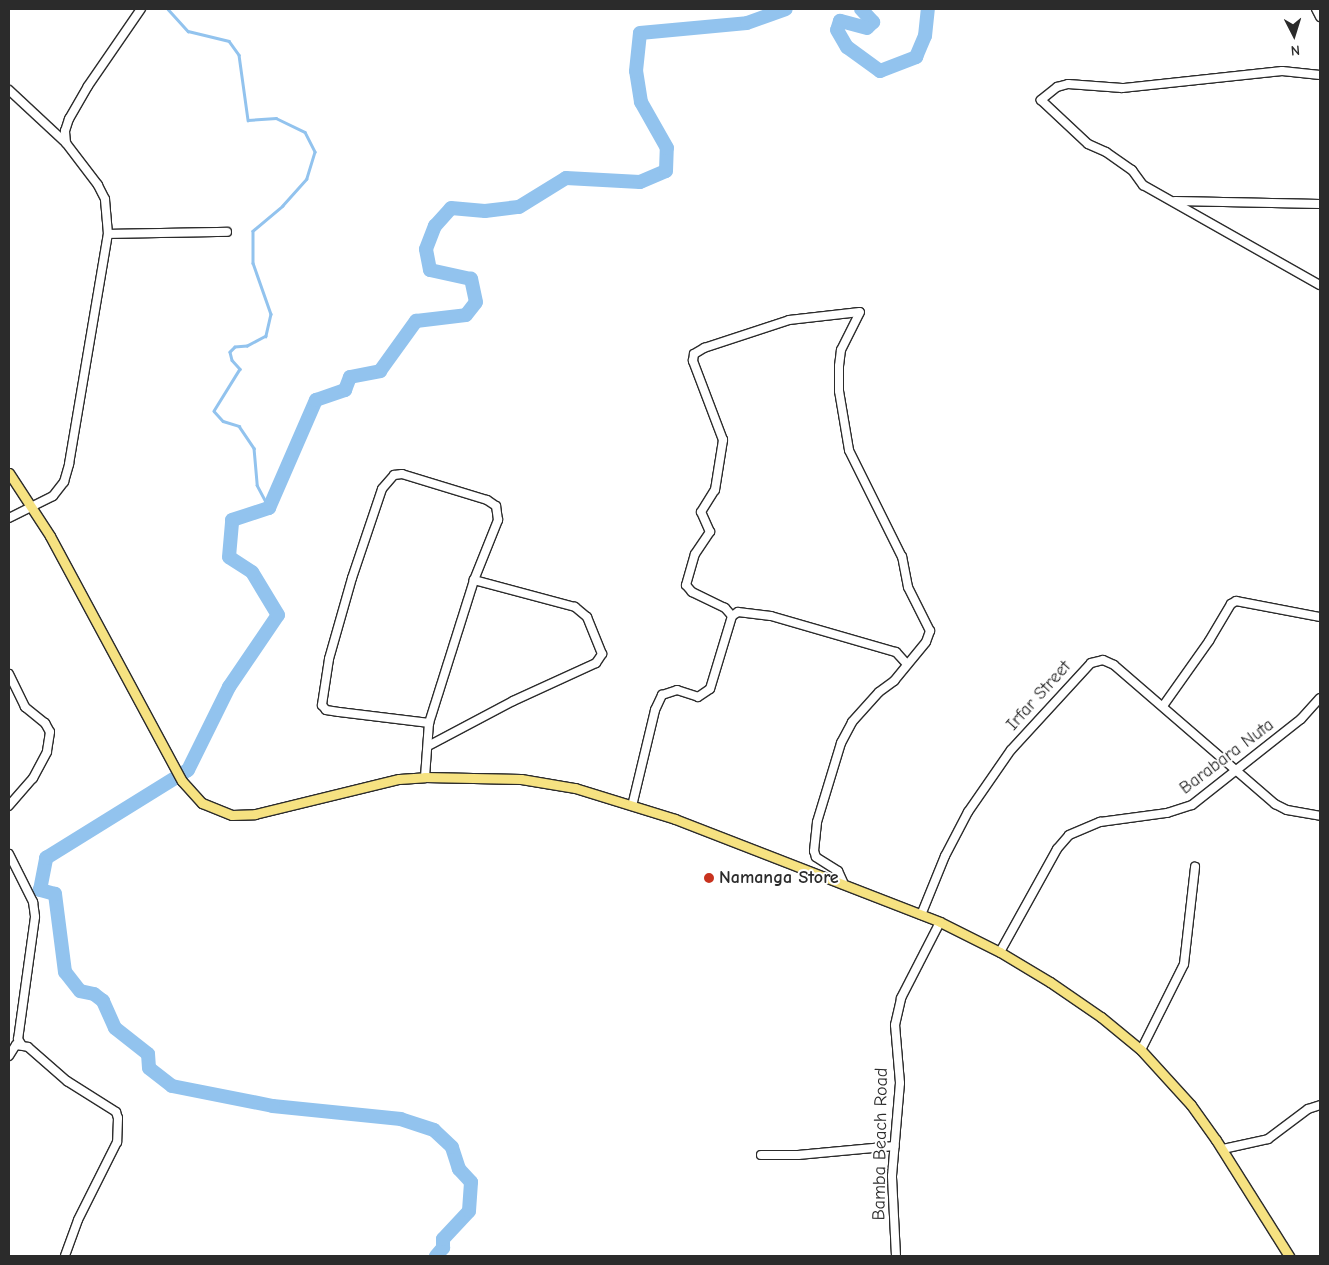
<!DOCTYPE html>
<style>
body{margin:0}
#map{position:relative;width:1329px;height:1265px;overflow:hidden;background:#fff;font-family:"Comic Neue",sans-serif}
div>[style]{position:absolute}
.stream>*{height:2.5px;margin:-1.25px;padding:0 1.25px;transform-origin:1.25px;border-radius:1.25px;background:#92c3ee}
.river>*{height:14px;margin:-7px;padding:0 7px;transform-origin:7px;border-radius:7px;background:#92c3ee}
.roads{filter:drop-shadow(1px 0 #2b2b2b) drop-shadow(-1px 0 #2b2b2b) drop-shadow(0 1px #2b2b2b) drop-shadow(0 -1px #2b2b2b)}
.minor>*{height:8px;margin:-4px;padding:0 4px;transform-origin:4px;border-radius:4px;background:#fff}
.major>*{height:9px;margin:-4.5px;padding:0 4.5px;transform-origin:4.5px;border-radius:4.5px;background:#f6e281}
.dots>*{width:14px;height:14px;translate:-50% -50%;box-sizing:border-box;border:2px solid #fff;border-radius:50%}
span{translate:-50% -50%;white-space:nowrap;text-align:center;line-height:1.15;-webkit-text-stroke:4px #fff;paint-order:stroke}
.street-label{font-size:18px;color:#2b2b2b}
.poi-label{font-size:18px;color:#2b2b2b;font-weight:700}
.left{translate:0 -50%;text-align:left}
.frame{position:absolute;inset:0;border:10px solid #2b2b2b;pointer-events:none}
.north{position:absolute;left:1269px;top:10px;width:50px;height:50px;-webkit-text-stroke:4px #fff;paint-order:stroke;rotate:175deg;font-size:14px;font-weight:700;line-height:20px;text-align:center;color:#2b2b2b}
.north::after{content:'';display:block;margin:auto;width:18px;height:22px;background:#2b2b2b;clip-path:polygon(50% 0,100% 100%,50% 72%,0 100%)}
</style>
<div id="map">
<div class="stream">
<div style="left:168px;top:9px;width:30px;rotate:48deg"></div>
<div style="left:188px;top:31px;width:42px;rotate:13.7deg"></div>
<div style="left:229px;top:41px;width:17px;rotate:54deg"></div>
<div style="left:239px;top:55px;width:66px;rotate:82.1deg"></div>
<div style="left:248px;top:120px;width:28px;rotate:-4deg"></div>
<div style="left:276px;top:118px;width:32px;rotate:26deg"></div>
<div style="left:305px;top:132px;width:22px;rotate:63deg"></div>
<div style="left:315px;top:152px;width:28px;rotate:107deg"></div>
<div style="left:307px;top:179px;width:36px;rotate:132deg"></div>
<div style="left:283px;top:206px;width:39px;rotate:140deg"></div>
<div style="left:253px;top:231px;width:32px;rotate:90deg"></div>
<div style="left:253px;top:263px;width:54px;rotate:70.6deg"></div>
<div style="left:271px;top:314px;width:23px;rotate:103deg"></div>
<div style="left:266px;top:336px;width:21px;rotate:152deg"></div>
<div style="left:247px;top:346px;width:12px;rotate:175deg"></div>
<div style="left:235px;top:347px;width:7px;rotate:135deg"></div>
<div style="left:230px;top:352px;width:8px;rotate:76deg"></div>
<div style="left:232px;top:360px;width:12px;rotate:48deg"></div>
<div style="left:240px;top:369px;width:49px;rotate:121.8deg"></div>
<div style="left:214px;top:411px;width:13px;rotate:48deg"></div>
<div style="left:223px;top:421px;width:17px;rotate:17deg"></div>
<div style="left:239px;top:426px;width:27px;rotate:56deg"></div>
<div style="left:254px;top:448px;width:37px;rotate:85deg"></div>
<div style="left:257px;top:485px;width:26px;rotate:62deg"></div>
</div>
<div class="river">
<div style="left:861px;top:9px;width:18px;rotate:47deg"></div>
<div style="left:873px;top:22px;width:8px;rotate:135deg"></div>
<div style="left:867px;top:28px;width:28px;rotate:-165deg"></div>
<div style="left:840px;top:21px;width:9px;rotate:108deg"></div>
<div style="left:837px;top:30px;width:20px;rotate:60deg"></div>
<div style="left:847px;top:47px;width:41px;rotate:36deg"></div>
<div style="left:880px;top:71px;width:39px;rotate:-21deg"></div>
<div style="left:916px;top:57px;width:23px;rotate:-67deg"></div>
<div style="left:925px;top:36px;width:27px;rotate:-84deg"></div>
<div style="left:436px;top:1256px;width:11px;rotate:-49deg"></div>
<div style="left:443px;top:1248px;width:9px;rotate:-90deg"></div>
<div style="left:443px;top:1239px;width:38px;rotate:-47deg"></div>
<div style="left:469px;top:1211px;width:29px;rotate:-86deg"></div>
<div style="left:471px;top:1182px;width:18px;rotate:-133deg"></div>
<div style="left:459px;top:1169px;width:23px;rotate:-108deg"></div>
<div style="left:452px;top:1147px;width:25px;rotate:-137deg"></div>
<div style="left:434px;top:1130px;width:35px;rotate:-162deg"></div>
<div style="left:401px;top:1119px;width:129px;rotate:-174.2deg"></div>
<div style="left:273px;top:1106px;width:103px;rotate:-168.8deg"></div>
<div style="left:172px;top:1086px;width:29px;rotate:-142deg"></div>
<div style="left:149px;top:1068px;width:14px;rotate:-94deg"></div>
<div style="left:148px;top:1054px;width:42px;rotate:-141.8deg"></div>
<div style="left:115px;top:1028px;width:30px;rotate:-114deg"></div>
<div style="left:103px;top:1001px;width:11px;rotate:-142deg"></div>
<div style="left:94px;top:994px;width:14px;rotate:-168deg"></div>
<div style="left:80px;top:991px;width:24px;rotate:-128deg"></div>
<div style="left:65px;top:972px;width:79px;rotate:-97.3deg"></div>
<div style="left:55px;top:894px;width:16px;rotate:-165deg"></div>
<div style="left:40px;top:890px;width:33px;rotate:-79deg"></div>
<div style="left:46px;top:858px;width:167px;rotate:-31.8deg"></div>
<div style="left:188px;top:770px;width:93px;rotate:-63.7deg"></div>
<div style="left:229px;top:687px;width:87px;rotate:-55.8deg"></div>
<div style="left:278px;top:615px;width:50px;rotate:-121.2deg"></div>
<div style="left:252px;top:572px;width:27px;rotate:-147deg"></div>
<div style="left:229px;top:557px;width:37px;rotate:-85deg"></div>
<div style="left:232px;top:520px;width:39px;rotate:-18deg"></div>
<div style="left:269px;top:508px;width:118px;rotate:-66.5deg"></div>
<div style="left:316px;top:400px;width:31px;rotate:-19deg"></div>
<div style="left:345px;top:390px;width:14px;rotate:-69deg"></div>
<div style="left:350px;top:377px;width:31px;rotate:-11deg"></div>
<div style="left:380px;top:371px;width:62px;rotate:-54.2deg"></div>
<div style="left:416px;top:321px;width:50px;rotate:-6.8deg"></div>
<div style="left:466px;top:315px;width:16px;rotate:-52deg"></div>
<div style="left:476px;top:302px;width:24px;rotate:-102deg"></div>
<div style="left:471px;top:279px;width:42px;rotate:-167.6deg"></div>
<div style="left:430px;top:270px;width:21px;rotate:-101deg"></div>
<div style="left:426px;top:249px;width:25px;rotate:-69deg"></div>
<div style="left:435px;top:226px;width:24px;rotate:-48deg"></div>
<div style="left:451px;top:208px;width:34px;rotate:5deg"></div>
<div style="left:485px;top:211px;width:34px;rotate:-7deg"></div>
<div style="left:519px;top:207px;width:55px;rotate:-31.7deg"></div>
<div style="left:566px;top:178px;width:74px;rotate:3.1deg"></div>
<div style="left:640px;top:182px;width:28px;rotate:-23deg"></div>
<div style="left:666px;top:171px;width:23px;rotate:-88deg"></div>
<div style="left:667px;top:148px;width:53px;rotate:-119.5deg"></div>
<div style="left:641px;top:102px;width:31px;rotate:-99deg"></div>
<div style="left:636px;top:71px;width:38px;rotate:-84deg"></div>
<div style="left:640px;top:33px;width:107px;rotate:-5.3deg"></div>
<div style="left:747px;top:23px;width:41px;rotate:-19.7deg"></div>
</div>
<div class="roads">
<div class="minor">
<div style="left:1316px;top:9px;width:9px;rotate:63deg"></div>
<div style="left:1320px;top:75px;width:38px;rotate:-174deg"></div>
<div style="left:1282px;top:71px;width:161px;rotate:173.9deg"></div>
<div style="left:1122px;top:88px;width:54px;rotate:-175.8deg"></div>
<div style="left:1068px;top:84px;width:11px;rotate:165deg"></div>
<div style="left:1057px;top:87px;width:21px;rotate:141deg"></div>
<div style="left:1041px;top:100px;width:64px;rotate:43.1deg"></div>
<div style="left:1088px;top:144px;width:20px;rotate:24deg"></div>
<div style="left:1106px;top:152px;width:32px;rotate:35deg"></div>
<div style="left:1132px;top:170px;width:19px;rotate:54deg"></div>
<div style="left:1143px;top:185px;width:203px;rotate:29.5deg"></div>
<div style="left:9px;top:90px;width:78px;rotate:42.9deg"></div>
<div style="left:1175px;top:201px;width:145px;rotate:1.2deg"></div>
<div style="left:108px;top:234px;width:119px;rotate:-1deg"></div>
<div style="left:9px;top:518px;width:49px;rotate:-26.6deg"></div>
<div style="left:53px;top:496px;width:18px;rotate:-52deg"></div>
<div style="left:64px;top:482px;width:19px;rotate:-74deg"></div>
<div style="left:69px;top:464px;width:233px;rotate:-80.4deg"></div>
<div style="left:108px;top:234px;width:35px;rotate:-95deg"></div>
<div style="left:105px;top:199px;width:16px;rotate:-117deg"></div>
<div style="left:98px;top:185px;width:53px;rotate:-127.3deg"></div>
<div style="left:66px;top:143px;width:12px;rotate:-95deg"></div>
<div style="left:65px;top:131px;width:13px;rotate:-72deg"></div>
<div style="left:69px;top:119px;width:38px;rotate:-60deg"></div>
<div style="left:88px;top:86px;width:93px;rotate:-55.5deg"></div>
<div style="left:732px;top:616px;width:11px;rotate:-131deg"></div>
<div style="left:725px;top:608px;width:37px;rotate:-154deg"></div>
<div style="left:692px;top:592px;width:9px;rotate:-131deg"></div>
<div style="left:686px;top:585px;width:32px;rotate:-74deg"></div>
<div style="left:695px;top:554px;width:27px;rotate:-56deg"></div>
<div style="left:710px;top:532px;width:22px;rotate:-114deg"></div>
<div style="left:701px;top:512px;width:26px;rotate:-58deg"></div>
<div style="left:715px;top:490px;width:51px;rotate:-80.9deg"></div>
<div style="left:723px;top:440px;width:85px;rotate:-110.8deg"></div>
<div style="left:693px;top:361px;width:7px;rotate:-82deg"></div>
<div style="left:694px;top:354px;width:12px;rotate:-31deg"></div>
<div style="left:704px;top:348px;width:89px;rotate:-18.2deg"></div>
<div style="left:789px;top:320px;width:71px;rotate:-6.4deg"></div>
<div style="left:9px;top:674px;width:37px;rotate:64deg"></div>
<div style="left:25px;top:707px;width:26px;rotate:39deg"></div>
<div style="left:45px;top:723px;width:10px;rotate:61deg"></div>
<div style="left:50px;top:732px;width:20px;rotate:99deg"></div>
<div style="left:47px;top:752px;width:30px;rotate:118deg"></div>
<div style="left:33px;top:778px;width:37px;rotate:131deg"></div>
<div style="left:1163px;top:706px;width:80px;rotate:-54.7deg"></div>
<div style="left:1209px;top:641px;width:43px;rotate:-59.3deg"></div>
<div style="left:1231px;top:604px;width:6px;rotate:-31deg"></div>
<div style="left:1236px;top:601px;width:86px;rotate:10.8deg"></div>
<div style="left:430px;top:745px;width:94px;rotate:-27.9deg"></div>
<div style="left:513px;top:701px;width:91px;rotate:-24.6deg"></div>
<div style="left:596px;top:663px;width:11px;rotate:-56deg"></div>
<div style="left:602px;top:654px;width:40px;rotate:-112deg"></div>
<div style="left:587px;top:617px;width:16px;rotate:-140deg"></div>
<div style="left:575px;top:607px;width:105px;rotate:-165deg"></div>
<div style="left:425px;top:777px;width:54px;rotate:-85.8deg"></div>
<div style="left:429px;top:723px;width:150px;rotate:-72.5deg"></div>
<div style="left:474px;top:580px;width:65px;rotate:-68.2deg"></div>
<div style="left:498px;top:520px;width:14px;rotate:-98deg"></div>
<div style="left:496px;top:506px;width:11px;rotate:-146deg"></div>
<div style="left:487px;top:500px;width:89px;rotate:-163deg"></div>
<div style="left:402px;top:474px;width:8px;rotate:173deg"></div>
<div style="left:394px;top:475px;width:18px;rotate:131deg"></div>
<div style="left:382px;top:489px;width:94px;rotate:108.6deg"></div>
<div style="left:352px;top:578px;width:84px;rotate:105.9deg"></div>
<div style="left:329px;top:659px;width:47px;rotate:98.7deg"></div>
<div style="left:322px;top:705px;width:6px;rotate:51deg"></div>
<div style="left:326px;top:710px;width:13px;rotate:9deg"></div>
<div style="left:339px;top:712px;width:91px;rotate:7deg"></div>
<div style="left:632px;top:806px;width:99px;rotate:-76.5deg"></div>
<div style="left:655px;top:710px;width:17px;rotate:-65deg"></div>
<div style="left:662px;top:695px;width:16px;rotate:-18deg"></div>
<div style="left:677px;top:690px;width:22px;rotate:18deg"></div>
<div style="left:698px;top:697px;width:14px;rotate:-34deg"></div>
<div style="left:710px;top:689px;width:76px;rotate:-73.2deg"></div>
<div style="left:732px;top:616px;width:7px;rotate:-34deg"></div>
<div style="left:738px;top:612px;width:33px;rotate:7deg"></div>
<div style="left:771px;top:616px;width:130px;rotate:16.1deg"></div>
<div style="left:896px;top:652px;width:15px;rotate:48deg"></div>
<div style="left:9px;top:854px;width:54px;rotate:63.4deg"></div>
<div style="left:33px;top:902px;width:15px;rotate:82deg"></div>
<div style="left:35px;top:917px;width:123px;rotate:97.9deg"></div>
<div style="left:18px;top:1039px;width:6px;rotate:59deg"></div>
<div style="left:843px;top:882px;width:12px;rotate:-114deg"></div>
<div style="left:838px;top:871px;width:26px;rotate:-148deg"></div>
<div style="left:816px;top:857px;width:6px;rotate:-108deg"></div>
<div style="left:814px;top:851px;width:29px;rotate:-84deg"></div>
<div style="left:817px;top:822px;width:83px;rotate:-73.1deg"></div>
<div style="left:841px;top:743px;width:24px;rotate:-62deg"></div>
<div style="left:852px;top:722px;width:40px;rotate:-48deg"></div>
<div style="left:879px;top:692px;width:19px;rotate:-36deg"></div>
<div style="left:894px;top:681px;width:50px;rotate:-50.6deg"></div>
<div style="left:926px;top:642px;width:12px;rotate:-70deg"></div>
<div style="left:930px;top:631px;width:49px;rotate:-116.6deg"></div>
<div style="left:908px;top:587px;width:31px;rotate:-101deg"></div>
<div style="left:902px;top:557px;width:119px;rotate:-116.4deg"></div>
<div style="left:849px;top:450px;width:60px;rotate:-99.6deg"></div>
<div style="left:839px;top:391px;width:25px;rotate:-90deg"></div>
<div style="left:839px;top:366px;width:16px;rotate:-83deg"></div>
<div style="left:841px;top:350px;width:42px;rotate:-63.4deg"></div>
<div style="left:921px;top:915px;width:64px;rotate:-67.9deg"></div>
<div style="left:945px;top:856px;width:50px;rotate:-62.4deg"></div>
<div style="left:968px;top:812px;width:75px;rotate:-55.3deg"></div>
<div style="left:1011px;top:750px;width:118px;rotate:-47.4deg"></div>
<div style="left:1091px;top:663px;width:12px;rotate:-14deg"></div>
<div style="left:1103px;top:660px;width:12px;rotate:24deg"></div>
<div style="left:1114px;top:665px;width:213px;rotate:40.8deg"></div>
<div style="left:1275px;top:804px;width:13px;rotate:27deg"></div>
<div style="left:1287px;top:810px;width:34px;rotate:10deg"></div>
<div style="left:1000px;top:952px;width:118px;rotate:-61deg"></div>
<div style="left:1057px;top:849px;width:18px;rotate:-49deg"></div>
<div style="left:1069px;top:835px;width:34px;rotate:-23deg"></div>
<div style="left:1100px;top:822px;width:68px;rotate:-7.7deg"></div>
<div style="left:1167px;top:813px;width:26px;rotate:-18deg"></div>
<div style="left:1192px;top:805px;width:139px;rotate:-38.3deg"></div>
<div style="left:1301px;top:719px;width:28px;rotate:-48deg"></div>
<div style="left:1141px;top:1050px;width:96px;rotate:-63.4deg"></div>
<div style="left:1184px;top:964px;width:98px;rotate:-83.5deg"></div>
<div style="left:9px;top:1056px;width:13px;rotate:-58deg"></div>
<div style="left:16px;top:1045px;width:12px;rotate:9deg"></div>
<div style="left:28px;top:1047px;width:52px;rotate:41.1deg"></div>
<div style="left:67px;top:1081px;width:58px;rotate:32.3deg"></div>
<div style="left:116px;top:1112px;width:6px;rotate:72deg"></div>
<div style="left:118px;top:1118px;width:24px;rotate:92deg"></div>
<div style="left:117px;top:1142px;width:87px;rotate:116.6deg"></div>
<div style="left:78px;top:1220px;width:38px;rotate:110deg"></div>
<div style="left:1223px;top:1149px;width:46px;rotate:-12.5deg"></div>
<div style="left:1268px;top:1139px;width:50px;rotate:-36.9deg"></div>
<div style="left:1308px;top:1109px;width:13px;rotate:-18deg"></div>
<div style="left:761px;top:1155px;width:37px"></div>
<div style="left:798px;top:1155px;width:97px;rotate:-5.3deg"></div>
<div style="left:896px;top:1256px;width:80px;rotate:-92.9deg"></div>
<div style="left:892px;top:1176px;width:93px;rotate:-85.1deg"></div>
<div style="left:900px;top:1083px;width:58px;rotate:-94.9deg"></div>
<div style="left:895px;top:1025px;width:28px;rotate:-77deg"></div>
<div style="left:901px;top:998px;width:85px;rotate:-62.8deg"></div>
</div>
<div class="major">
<div style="left:9px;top:473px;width:75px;rotate:56.9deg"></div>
<div style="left:50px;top:536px;width:278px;rotate:61.7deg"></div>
<div style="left:182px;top:781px;width:30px;rotate:48deg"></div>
<div style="left:202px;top:803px;width:32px;rotate:22deg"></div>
<div style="left:232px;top:815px;width:23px;rotate:-2deg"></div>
<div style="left:255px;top:814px;width:148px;rotate:-13.7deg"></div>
<div style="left:399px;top:779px;width:26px;rotate:-4deg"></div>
<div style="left:425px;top:777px;width:96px;rotate:1.2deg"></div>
<div style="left:521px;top:779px;width:55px;rotate:9.5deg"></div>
<div style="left:575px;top:788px;width:105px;rotate:17.2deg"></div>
<div style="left:675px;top:819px;width:284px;rotate:21.2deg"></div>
<div style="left:940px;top:922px;width:67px;rotate:26.6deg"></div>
<div style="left:1000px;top:952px;width:58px;rotate:31deg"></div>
<div style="left:1050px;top:982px;width:62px;rotate:34.5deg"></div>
<div style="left:1101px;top:1017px;width:52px;rotate:39.5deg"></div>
<div style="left:1141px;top:1050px;width:74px;rotate:47.7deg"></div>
<div style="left:1191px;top:1105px;width:43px;rotate:54.5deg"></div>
<div style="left:1216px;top:1140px;width:137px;rotate:57.8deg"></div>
</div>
</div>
<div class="dots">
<div style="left:709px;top:878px;background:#c8321e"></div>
</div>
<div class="street-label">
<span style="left:1039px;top:696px;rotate:-48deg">Irfar Street</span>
<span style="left:1227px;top:757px;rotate:-37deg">Barabara Nuta</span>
<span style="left:881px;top:1144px;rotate:-89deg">Bamba Beach Road</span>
</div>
<div class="poi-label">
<span class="left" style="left:719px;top:878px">Namanga Store</span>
</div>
<div class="frame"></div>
<div class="north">N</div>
</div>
